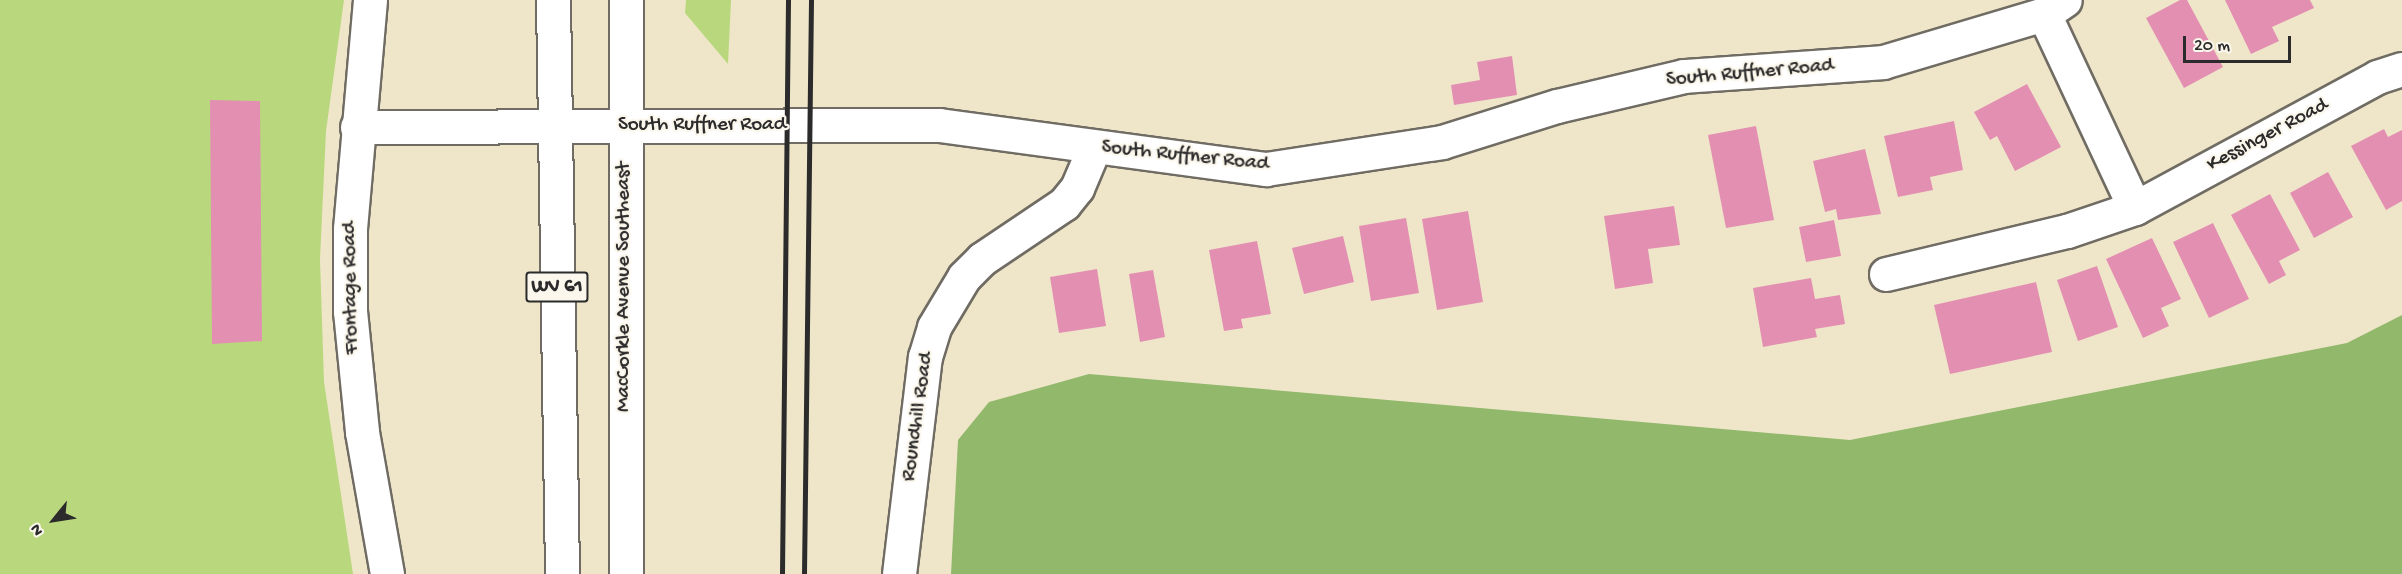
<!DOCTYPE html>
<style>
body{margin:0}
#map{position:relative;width:2402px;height:574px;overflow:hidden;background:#efe6ca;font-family:"Gochi Hand",sans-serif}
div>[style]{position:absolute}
.green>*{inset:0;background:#b9d77d}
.forest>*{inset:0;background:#92b86c}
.building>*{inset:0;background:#e38fb1}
.roads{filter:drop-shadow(2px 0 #706c63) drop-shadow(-2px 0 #706c63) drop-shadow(0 2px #706c63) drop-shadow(0 -2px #706c63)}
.minor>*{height:33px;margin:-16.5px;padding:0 16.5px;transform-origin:16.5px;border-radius:16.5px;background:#fff}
.primary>*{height:33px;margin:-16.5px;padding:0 16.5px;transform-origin:16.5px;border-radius:16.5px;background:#fff}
.rail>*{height:4.5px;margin:-2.25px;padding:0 2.25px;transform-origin:2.25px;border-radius:2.25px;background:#2b2b2b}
span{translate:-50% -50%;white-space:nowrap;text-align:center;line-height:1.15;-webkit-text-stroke:4.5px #fbf7ec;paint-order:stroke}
.shield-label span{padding:2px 4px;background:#fbf7ec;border:2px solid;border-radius:4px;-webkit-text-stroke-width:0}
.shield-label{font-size:20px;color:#2b2b2b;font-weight:700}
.street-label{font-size:21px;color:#2b2b2b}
.north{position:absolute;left:24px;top:490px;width:60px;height:60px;-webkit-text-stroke:4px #fbf7ec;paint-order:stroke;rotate:240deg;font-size:16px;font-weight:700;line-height:24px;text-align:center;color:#2b2b2b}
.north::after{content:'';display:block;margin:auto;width:21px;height:27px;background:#2b2b2b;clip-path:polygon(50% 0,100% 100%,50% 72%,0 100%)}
.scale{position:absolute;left:2183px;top:36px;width:108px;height:27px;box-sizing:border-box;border:3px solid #2b2b2b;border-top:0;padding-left:8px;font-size:18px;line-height:21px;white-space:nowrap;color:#2b2b2b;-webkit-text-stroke:4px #fbf7ec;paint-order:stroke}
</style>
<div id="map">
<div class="green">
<div style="clip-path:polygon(0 0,344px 0,326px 131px,320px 259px,324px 382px,353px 574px,0 574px)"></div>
<div style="clip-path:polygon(686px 0,731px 0,728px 64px,685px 13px)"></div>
</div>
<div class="forest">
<div style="clip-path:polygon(2402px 315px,2402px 574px,951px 574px,958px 440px,989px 402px,1089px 374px,1850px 440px,2347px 343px)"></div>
</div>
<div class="building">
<div style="clip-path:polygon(2180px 0,2187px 0,2223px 67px,2184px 88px,2146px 18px)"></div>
<div style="clip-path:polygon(2225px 0,2310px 0,2314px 8px,2272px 27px,2279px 41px,2251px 54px)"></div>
<div style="clip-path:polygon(1512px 56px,1517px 95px,1454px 105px,1451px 85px,1480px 80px,1477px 62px)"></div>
<div style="clip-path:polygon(2027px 84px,2061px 147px,2015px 171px,1997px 136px,1990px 140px,1974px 112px)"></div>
<div style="clip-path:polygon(210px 100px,260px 101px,262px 341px,212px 344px)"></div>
<div style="clip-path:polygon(1954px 121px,1963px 170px,1930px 177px,1933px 190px,1898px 197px,1884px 136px)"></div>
<div style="clip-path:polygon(1756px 126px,1774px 220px,1726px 228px,1708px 135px)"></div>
<div style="clip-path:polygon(2384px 129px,2388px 137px,2402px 130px,2402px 201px,2386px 210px,2351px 146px)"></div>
<div style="clip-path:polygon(1865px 149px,1881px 214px,1838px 220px,1836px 209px,1825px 212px,1813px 161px)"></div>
<div style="clip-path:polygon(2328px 172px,2353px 217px,2314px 238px,2290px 193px)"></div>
<div style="clip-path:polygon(2270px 194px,2300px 250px,2279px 261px,2286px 275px,2269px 284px,2231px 215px)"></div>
<div style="clip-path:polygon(1674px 206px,1680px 245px,1648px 249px,1653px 283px,1615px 289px,1604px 216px)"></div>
<div style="clip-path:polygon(1468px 211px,1483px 302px,1437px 310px,1422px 219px)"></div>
<div style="clip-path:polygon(1406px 218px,1419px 293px,1371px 301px,1359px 226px)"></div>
<div style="clip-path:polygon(1834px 220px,1841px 256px,1806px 262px,1799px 227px)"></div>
<div style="clip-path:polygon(2213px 223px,2249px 299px,2209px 318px,2173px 242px)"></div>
<div style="clip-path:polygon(1343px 236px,1354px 282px,1304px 294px,1292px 248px)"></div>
<div style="clip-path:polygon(2152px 238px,2181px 299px,2161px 308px,2169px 326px,2143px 338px,2106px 259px)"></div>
<div style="clip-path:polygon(1257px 241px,1271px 314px,1241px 319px,1243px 328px,1224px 331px,1209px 250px)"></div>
<div style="clip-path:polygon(2097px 266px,2118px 327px,2078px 341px,2057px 280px)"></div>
<div style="clip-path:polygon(1097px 269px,1106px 326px,1059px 333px,1050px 277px)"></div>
<div style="clip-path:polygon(1153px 270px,1165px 337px,1140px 342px,1129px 274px)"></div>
<div style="clip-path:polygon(1811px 278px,1815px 299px,1840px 295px,1845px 324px,1815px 329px,1817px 337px,1763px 347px,1753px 288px)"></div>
<div style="clip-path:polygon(2036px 282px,2052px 352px,1950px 374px,1934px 305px)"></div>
</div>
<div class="roads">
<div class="minor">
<div style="left:370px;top:0;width:230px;rotate:95deg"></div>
<div style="left:350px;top:229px;width:82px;rotate:90deg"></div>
<div style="left:350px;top:311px;width:122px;rotate:84.3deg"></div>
<div style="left:362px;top:432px;width:144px;rotate:80deg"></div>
<div style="left:2044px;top:14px;width:214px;rotate:64.9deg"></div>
<div style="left:357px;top:127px;width:582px;rotate:-0.2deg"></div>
<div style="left:939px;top:125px;width:330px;rotate:7.7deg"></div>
<div style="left:1266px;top:169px;width:178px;rotate:-8.7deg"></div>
<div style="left:1442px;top:142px;width:121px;rotate:-17.4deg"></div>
<div style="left:1557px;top:106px;width:130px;rotate:-13.3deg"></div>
<div style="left:1684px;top:76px;width:199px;rotate:-4deg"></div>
<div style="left:1883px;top:62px;width:168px;rotate:-16.6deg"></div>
<div style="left:2044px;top:14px;width:25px;rotate:-34deg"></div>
<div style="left:1886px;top:274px;width:186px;rotate:-13.4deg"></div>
<div style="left:2067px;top:231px;width:72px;rotate:-18.7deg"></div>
<div style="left:2135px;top:208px;width:275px;rotate:-28.4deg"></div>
<div style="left:2377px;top:77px;width:26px;rotate:-18deg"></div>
<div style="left:899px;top:574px;width:219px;rotate:-83.2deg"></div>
<div style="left:925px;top:357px;width:31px;rotate:-73deg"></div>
<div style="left:934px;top:327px;width:58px;rotate:-59deg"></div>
<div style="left:964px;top:277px;width:25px;rotate:-45deg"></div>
<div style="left:982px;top:259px;width:99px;rotate:-33.9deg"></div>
<div style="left:1064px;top:204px;width:21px;rotate:-51deg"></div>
<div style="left:1077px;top:188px;width:43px;rotate:-67deg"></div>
</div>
<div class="primary">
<div style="left:553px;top:0;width:574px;rotate:89.1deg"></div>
<div style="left:626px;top:574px;width:574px;rotate:-90deg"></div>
</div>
</div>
<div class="rail">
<div style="left:782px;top:574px;width:574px;rotate:-89.4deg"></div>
<div style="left:804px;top:574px;width:574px;rotate:-89.3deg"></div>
</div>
<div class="shield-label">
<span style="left:557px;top:287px">WV 61</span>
</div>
<div class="street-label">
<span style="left:1750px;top:74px;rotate:-5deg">South Ruffner Road</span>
<span style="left:702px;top:126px">South Ruffner Road</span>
<span style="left:2268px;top:136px;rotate:-28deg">Kessinger Road</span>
<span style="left:1185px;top:157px;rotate:6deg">South Ruffner Road</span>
<span style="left:625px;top:287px;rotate:-90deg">MacCorkle Avenue Southeast</span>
<span style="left:352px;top:288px;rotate:-91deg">Frontage Road</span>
<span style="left:919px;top:417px;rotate:-82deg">Roundhill Road</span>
</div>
<div class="north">N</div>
<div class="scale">20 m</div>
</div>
